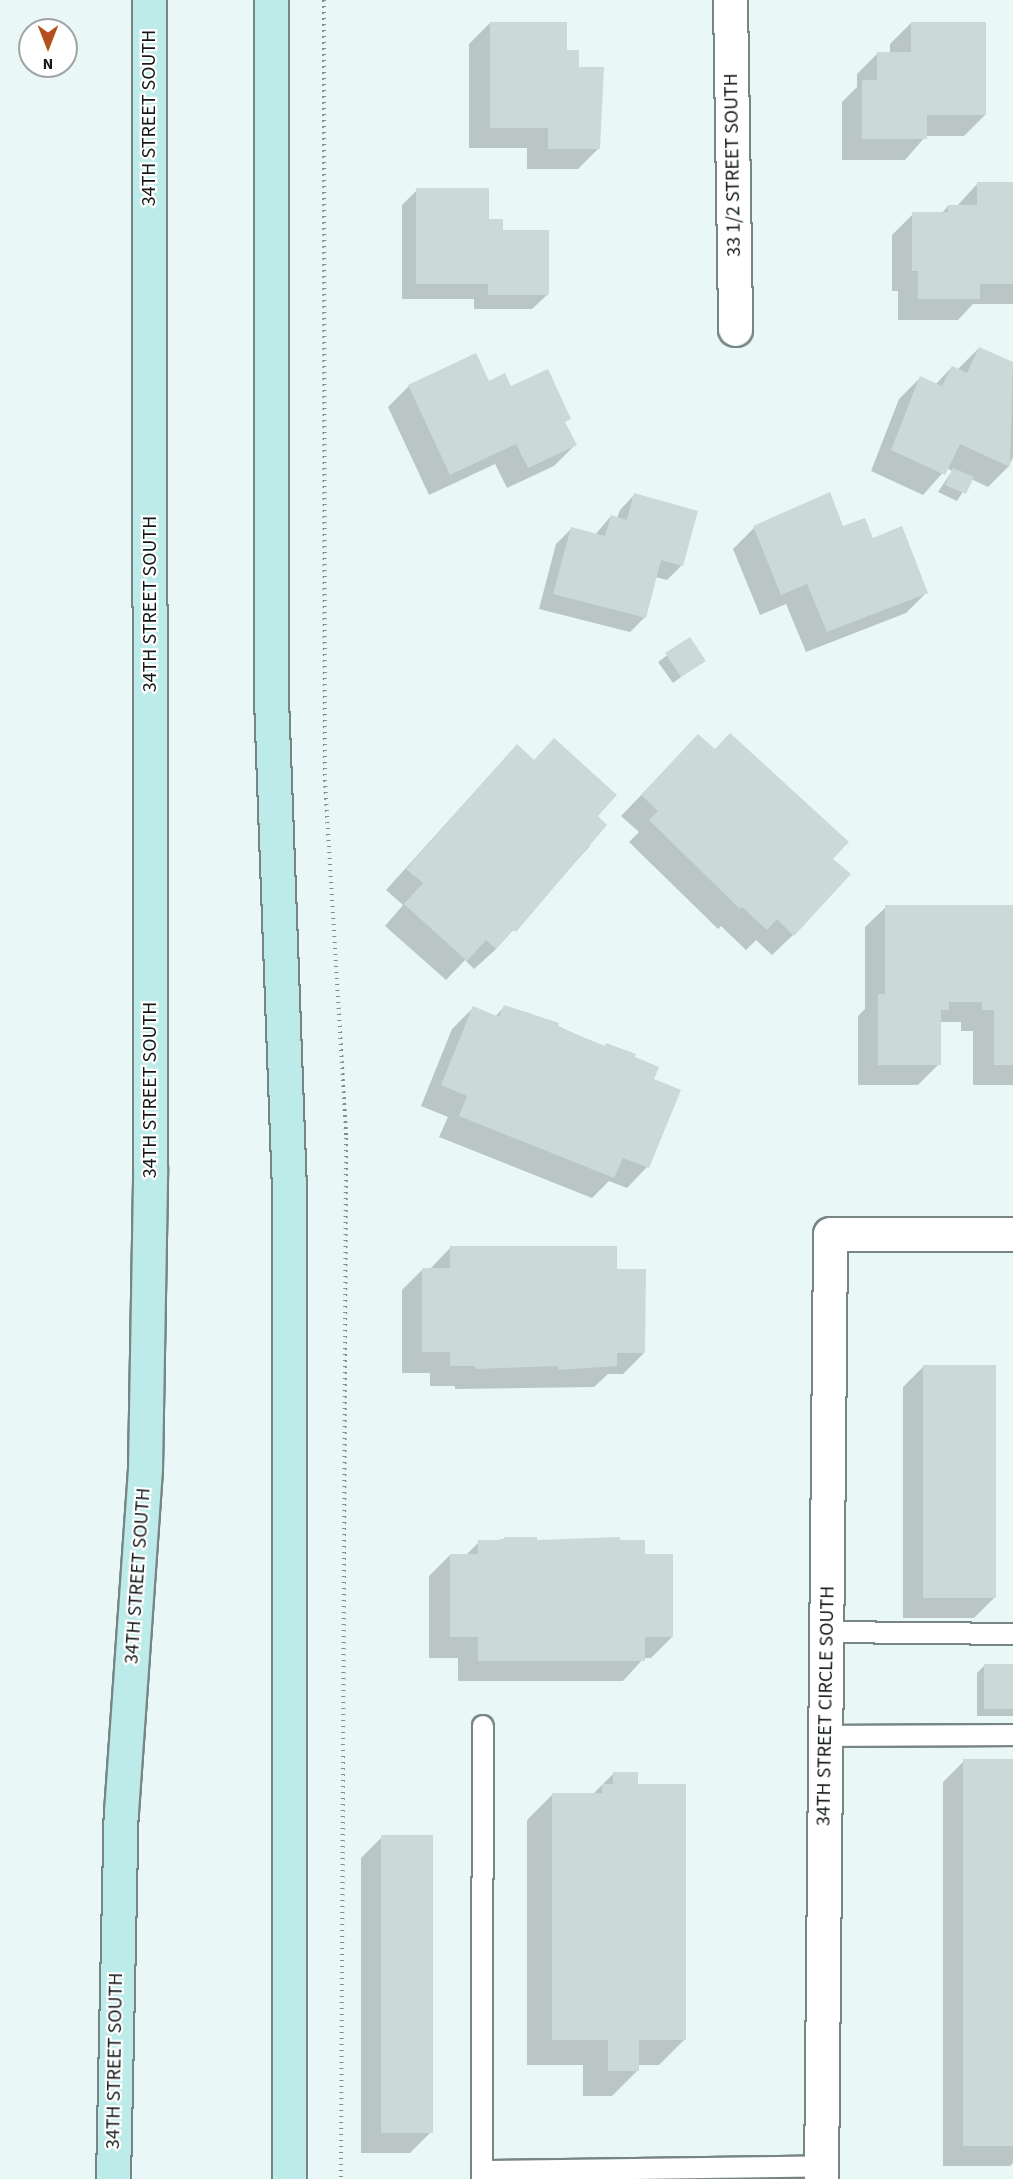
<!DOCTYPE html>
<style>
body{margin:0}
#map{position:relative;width:1013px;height:2179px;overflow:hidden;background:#e9f8f7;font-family:"Source Sans 3",sans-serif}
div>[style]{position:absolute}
.shadow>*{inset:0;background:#0003}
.building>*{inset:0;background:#cbd9d8}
.path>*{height:4px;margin-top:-2px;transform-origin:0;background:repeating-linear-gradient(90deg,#838d8d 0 1.5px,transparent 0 6px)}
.roads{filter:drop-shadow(2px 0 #788585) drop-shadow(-2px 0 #788585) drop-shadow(0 2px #788585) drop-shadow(0 -2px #788585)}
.service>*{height:20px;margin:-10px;padding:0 10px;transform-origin:10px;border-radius:10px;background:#fff}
.minor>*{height:33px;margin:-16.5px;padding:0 16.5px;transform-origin:16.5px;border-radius:16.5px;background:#fff}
.secondary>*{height:33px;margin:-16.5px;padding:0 16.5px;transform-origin:16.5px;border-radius:16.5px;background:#bcebea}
span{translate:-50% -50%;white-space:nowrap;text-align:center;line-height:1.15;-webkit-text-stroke:4.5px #fff;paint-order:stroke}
.street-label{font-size:20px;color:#141919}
.north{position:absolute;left:18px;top:18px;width:60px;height:60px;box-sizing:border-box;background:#fff;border:2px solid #a1a3a3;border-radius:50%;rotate:180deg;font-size:16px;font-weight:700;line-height:24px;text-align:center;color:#141919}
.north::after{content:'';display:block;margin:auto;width:21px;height:27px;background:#b44f1f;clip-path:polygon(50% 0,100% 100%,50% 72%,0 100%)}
</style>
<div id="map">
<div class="shadow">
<div style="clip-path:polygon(490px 23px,566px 51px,578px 69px,599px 148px,578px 169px,527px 169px,527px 148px,469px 148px,469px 44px)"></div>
<div style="clip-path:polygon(911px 23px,985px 115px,964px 136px,926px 136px,905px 160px,842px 160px,842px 102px,857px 87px,857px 74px,878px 53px,890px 53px,890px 44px)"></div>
<div style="clip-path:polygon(978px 183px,1013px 183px,1013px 304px,973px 304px,958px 320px,898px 320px,898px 291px,892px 291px,892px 235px,913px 214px,941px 214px,948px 206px,957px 206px)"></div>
<div style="clip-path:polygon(417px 190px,487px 220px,547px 295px,532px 309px,474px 309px,474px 299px,402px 299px,402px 205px)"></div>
<div style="clip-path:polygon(979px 348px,1013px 364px,1013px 457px,1009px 466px,988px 487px,971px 479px,957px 501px,938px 492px,952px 471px,947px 468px,923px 495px,871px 471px,899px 399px,920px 378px,935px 385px,952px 367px,957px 370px)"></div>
<div style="clip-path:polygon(488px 383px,510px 388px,569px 418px,564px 423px,575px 445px,554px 466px,507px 488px,495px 464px,429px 495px,388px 407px,409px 386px)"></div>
<div style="clip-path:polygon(829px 494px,842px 528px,872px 540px,927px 592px,906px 613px,806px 652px,786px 604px,760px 615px,733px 549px,754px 528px)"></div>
<div style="clip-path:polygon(634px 495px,682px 565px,667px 580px,655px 577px,644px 618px,630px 632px,539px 609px,556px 544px,571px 529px,595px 535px,611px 516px,617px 518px,620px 510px)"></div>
<div style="clip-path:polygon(689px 639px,704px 660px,673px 683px,658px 662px)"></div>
<div style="clip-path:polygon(698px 736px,831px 859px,793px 935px,772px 955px,756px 940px,746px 950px,721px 926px,718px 929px,629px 842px,639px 832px,621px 816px)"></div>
<div style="clip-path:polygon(497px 767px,595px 816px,590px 846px,494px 951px,474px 969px,465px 960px,446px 980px,385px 926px,403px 905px,386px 890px)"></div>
<div style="clip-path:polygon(886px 907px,1013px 907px,1013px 1085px,973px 1085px,973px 1031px,961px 1031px,961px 1022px,939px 1022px,939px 1064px,918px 1085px,858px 1085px,858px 1016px,865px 1009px,865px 927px)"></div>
<div style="clip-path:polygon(504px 1007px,529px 1013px,604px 1047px,606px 1044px,633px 1058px,652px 1080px,647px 1167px,627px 1188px,609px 1181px,592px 1198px,439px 1137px,448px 1117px,421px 1106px,452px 1029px,473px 1008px,495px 1017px)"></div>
<div style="clip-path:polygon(451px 1247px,616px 1270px,644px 1353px,623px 1374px,608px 1374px,594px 1387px,455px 1389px,455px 1386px,430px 1386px,430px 1373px,402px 1373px,402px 1290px,423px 1269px,430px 1269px)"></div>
<div style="clip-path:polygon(924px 1366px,995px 1597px,974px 1618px,903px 1618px,903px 1387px)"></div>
<div style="clip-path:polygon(505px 1539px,584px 1542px,644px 1555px,672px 1637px,651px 1658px,644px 1658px,623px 1681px,458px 1681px,458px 1658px,429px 1658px,429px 1576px,450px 1555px,466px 1555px,479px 1542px)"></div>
<div style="clip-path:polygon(985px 1665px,1013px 1665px,1013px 1716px,977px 1716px,977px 1673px)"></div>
<div style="clip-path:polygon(964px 1761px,1013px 1761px,1013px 2163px,1010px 2166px,943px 2166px,943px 1782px)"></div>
<div style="clip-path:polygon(614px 1773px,637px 1786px,685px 2039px,659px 2065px,638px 2065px,638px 2070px,612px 2096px,583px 2096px,583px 2065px,527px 2065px,527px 1820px,552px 1795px,592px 1795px)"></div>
<div style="clip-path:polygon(382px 1837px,431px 2132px,410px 2153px,361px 2153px,361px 1858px)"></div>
</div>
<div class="building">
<div style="clip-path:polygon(490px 22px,567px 22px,567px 50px,579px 50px,579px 67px,604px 67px,600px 149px,548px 149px,548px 128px,490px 128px)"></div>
<div style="clip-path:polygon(911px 22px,986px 22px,986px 115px,927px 115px,927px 139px,862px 139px,862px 80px,877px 80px,877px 52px,911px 52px)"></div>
<div style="clip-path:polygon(977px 182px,1013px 182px,1013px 284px,980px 284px,980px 299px,918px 299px,918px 271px,912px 271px,912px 212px,948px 212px,948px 205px,977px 205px)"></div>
<div style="clip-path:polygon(416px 188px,489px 188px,489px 219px,503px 219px,503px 230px,549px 230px,549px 295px,488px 295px,488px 284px,416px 284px)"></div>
<div style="clip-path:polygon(979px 347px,1013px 362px,1010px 467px,960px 444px,945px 475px,891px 450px,920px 376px,942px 386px,952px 366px,967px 373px)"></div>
<div style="clip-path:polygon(476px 353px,489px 381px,505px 373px,511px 386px,548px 369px,571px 419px,565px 422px,577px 445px,528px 468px,516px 444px,450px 475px,408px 385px)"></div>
<div style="clip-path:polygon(953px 468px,974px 477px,966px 494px,945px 485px)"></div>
<div style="clip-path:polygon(830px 492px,843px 526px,865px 518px,873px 538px,902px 526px,928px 593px,827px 632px,807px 584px,781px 595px,753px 526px)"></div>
<div style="clip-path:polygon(634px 493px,698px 511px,683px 566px,661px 560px,646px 618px,553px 594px,571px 527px,605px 536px,611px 515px,627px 520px)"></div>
<div style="clip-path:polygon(690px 637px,706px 661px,681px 677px,665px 653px)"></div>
<div style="clip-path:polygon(730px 733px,849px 842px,833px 859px,851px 874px,794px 936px,777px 919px,767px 930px,742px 907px,740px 909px,649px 820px,658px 811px,641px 795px,698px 734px,715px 749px)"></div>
<div style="clip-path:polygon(554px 738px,617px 795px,598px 816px,607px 825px,516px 932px,513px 930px,496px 949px,486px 940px,467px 961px,404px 904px,423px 883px,406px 869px,517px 744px,534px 760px)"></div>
<div style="clip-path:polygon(885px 905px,1013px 905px,1013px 1065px,994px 1065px,994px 1010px,982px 1010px,982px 1002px,949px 1002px,949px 1010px,941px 1010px,941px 1065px,878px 1065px,878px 994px,885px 994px)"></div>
<div style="clip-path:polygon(504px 1005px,559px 1023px,558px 1027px,605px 1046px,606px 1043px,636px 1054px,635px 1057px,659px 1067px,654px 1079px,681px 1090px,649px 1168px,623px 1158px,614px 1178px,459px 1116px,467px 1096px,441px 1085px,473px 1006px,499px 1017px)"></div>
<div style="clip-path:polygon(450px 1246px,617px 1246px,617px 1269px,646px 1269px,645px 1353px,617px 1353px,617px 1366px,558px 1370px,558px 1366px,475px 1369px,475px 1366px,450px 1366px,450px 1352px,422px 1352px,422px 1268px,450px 1268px)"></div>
<div style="clip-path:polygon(923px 1365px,996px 1365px,996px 1598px,923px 1598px)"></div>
<div style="clip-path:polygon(504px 1537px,537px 1537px,537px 1540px,620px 1537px,620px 1540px,645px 1540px,645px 1554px,673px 1554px,673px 1637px,645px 1637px,645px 1661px,478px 1661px,478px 1637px,450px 1637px,450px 1554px,478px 1554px,478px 1540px,504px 1540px)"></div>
<div style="clip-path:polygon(984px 1664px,1013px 1664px,1013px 1709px,984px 1709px)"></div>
<div style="clip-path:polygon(963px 1759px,1013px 1759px,1013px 2146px,963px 2146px)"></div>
<div style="clip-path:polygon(613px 1772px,638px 1772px,638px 1784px,686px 1784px,686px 2040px,639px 2040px,639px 2071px,608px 2071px,608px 2040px,552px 2040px,552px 1793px,602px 1793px,602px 1784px,613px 1784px)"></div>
<div style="clip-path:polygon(381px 1835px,433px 1835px,433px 2133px,381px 2133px)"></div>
</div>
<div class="path">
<div style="left:324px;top:0;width:780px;rotate:89.93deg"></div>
<div style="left:325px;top:780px;width:359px;rotate:86.6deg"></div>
<div style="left:346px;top:1138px;width:1041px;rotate:90.28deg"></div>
</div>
<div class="roads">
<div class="service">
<div style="left:827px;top:1632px;width:186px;rotate:0.6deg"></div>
<div style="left:825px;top:1736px;width:188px;rotate:-0.3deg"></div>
<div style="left:482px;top:2171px;width:339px;rotate:-0.8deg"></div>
<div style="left:482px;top:2179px;width:453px;rotate:-89.9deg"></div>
</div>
<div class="minor">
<div style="left:730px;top:0;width:329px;rotate:89.1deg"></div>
<div style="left:821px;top:2179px;width:945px;rotate:-89.45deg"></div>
<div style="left:830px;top:1234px;width:183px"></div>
</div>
<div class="secondary">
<div style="left:271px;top:0;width:699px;rotate:90deg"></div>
<div style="left:271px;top:699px;width:484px;rotate:87.9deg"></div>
<div style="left:289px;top:1183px;width:996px;rotate:90deg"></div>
<div style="left:113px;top:2179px;width:367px;rotate:-88.8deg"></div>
<div style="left:121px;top:1812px;width:345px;rotate:-86deg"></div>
<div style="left:145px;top:1468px;width:300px;rotate:-89deg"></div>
<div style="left:150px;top:1168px;width:1168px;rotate:-90.05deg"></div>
</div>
</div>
<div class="street-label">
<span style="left:149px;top:118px;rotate:-90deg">34TH STREET SOUTH</span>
<span style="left:733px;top:165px;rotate:-91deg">33 1/2 STREET SOUTH</span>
<span style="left:150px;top:604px;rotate:-90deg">34TH STREET SOUTH</span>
<span style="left:150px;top:1090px;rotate:-90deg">34TH STREET SOUTH</span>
<span style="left:138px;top:1576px;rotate:-86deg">34TH STREET SOUTH</span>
<span style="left:826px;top:1706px;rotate:-89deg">34TH STREET CIRCLE SOUTH</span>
<span style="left:115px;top:2061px;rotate:-89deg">34TH STREET SOUTH</span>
</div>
<div class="north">N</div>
</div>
